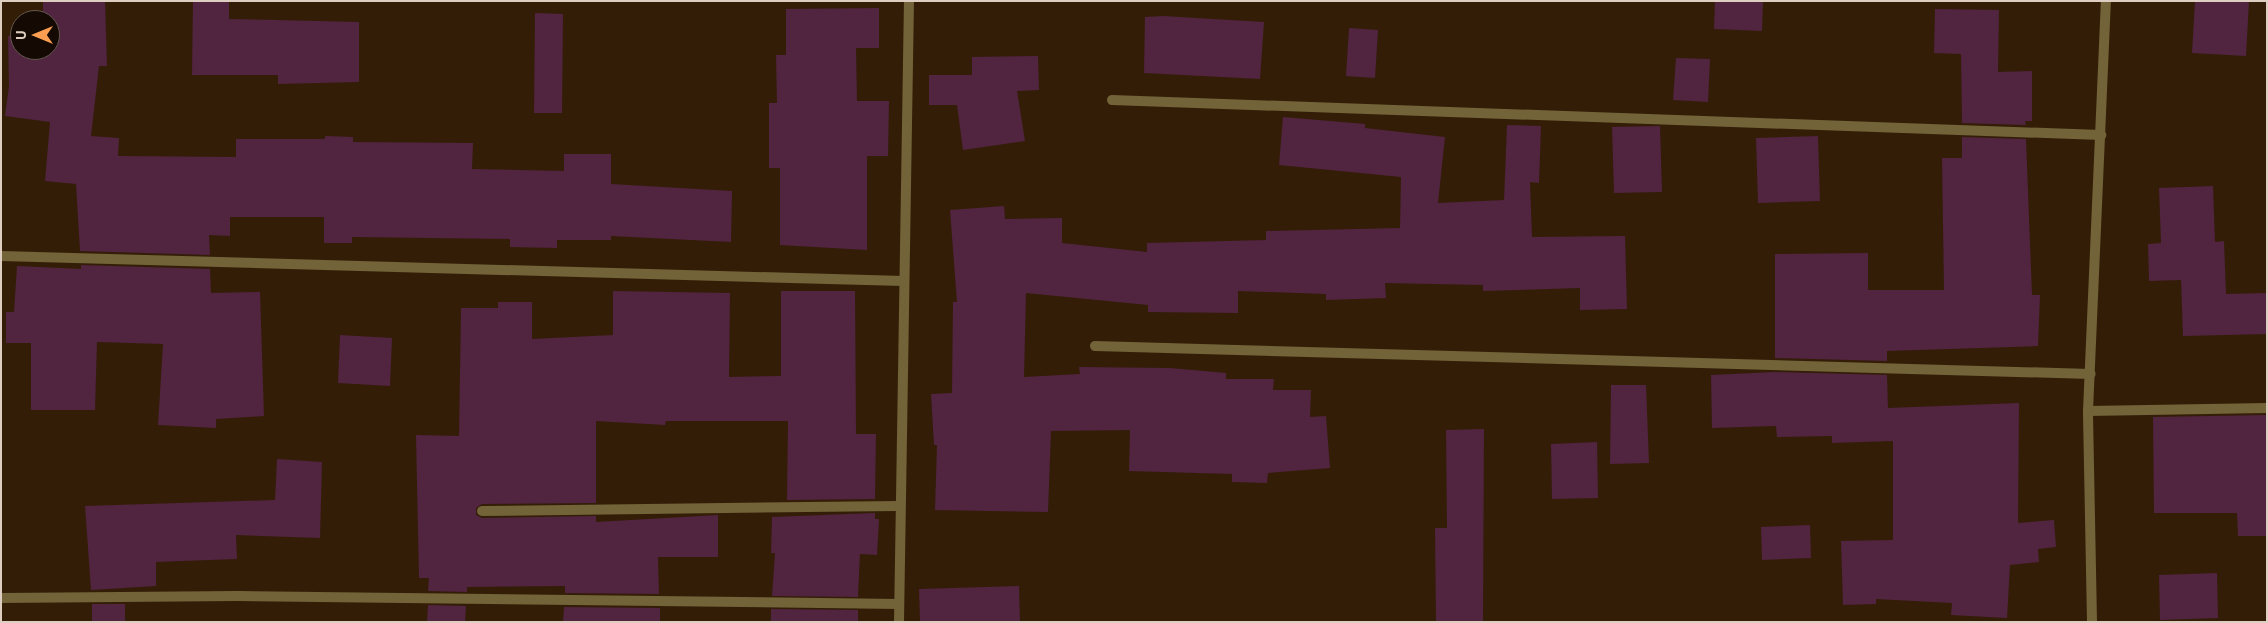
<!DOCTYPE html>
<style>
body{margin:0}
#map{position:relative;width:2268px;height:623px;overflow:hidden;background:#331d07;font-family:Ubuntu,sans-serif}
div>[style]{position:absolute}
.building>*{inset:0;background:#51243f}
.street>*{height:10px;margin:-5px;padding:0 5px;transform-origin:5px;border-radius:5px;background:#726339}
span{translate:-50% -50%;white-space:nowrap;text-align:center;line-height:1.15;-webkit-text-stroke:4px #140a03;paint-order:stroke}
.frame{position:absolute;inset:0;border:2px solid #ddcec1;pointer-events:none}
.north{position:absolute;left:10px;top:10px;width:50px;height:50px;box-sizing:border-box;background:#140a03;border:1px solid #64584f;border-radius:50%;rotate:270deg;font-size:14px;font-weight:700;line-height:20px;text-align:center;color:#ddcec1}
.north::after{content:'';display:block;margin:auto;width:18px;height:22px;background:#fb9e51;clip-path:polygon(50% 0,100% 100%,50% 72%,0 100%)}
</style>
<div id="map">
<div class="building">
<div style="clip-path:polygon(43px 1px,105px 1px,107px 66px,99px 66px,91px 136px,119px 138px,118px 156px,236px 157px,236px 139px,325px 139px,325px 136px,353px 137px,353px 142px,473px 143px,472px 169px,564px 171px,564px 154px,611px 154px,611px 184px,732px 191px,731px 242px,611px 236px,611px 240px,557px 240px,557px 248px,510px 247px,510px 239px,352px 237px,352px 243px,324px 243px,324px 217px,230px 217px,230px 236px,209px 235px,210px 255px,80px 251px,76px 184px,45px 181px,50px 122px,5px 116px,9px 86px,8px 36px,20px 35px,20px 50px,50px 50px,50px 20px,43px 20px)"></div>
<div style="clip-path:polygon(193px 1px,229px 1px,229px 19px,359px 22px,359px 82px,278px 84px,278px 75px,192px 75px)"></div>
<div style="clip-path:polygon(1715px 1px,1763px 1px,1762px 31px,1714px 29px)"></div>
<div style="clip-path:polygon(2195px 1px,2249px 1px,2246px 56px,2192px 53px)"></div>
<div style="clip-path:polygon(879px 8px,879px 48px,856px 48px,857px 101px,889px 101px,888px 156px,867px 156px,867px 250px,780px 245px,780px 168px,769px 168px,769px 103px,777px 103px,776px 55px,786px 55px,786px 9px)"></div>
<div style="clip-path:polygon(1935px 9px,1999px 10px,1998px 72px,2032px 71px,2032px 121px,2025px 121px,2026px 125px,1962px 123px,1961px 54px,1934px 53px)"></div>
<div style="clip-path:polygon(535px 13px,563px 14px,562px 113px,534px 113px)"></div>
<div style="clip-path:polygon(1163px 16px,1264px 22px,1260px 79px,1144px 73px,1145px 17px)"></div>
<div style="clip-path:polygon(1349px 28px,1378px 30px,1375px 78px,1346px 76px)"></div>
<div style="clip-path:polygon(1038px 56px,1039px 90px,1017px 91px,1025px 141px,963px 150px,957px 105px,929px 105px,929px 75px,972px 75px,972px 57px)"></div>
<div style="clip-path:polygon(1676px 58px,1710px 59px,1708px 102px,1673px 100px)"></div>
<div style="clip-path:polygon(1283px 117px,1365px 124px,1365px 128px,1445px 137px,1438px 203px,1504px 200px,1507px 125px,1541px 126px,1539px 183px,1530px 182px,1532px 237px,1625px 236px,1627px 309px,1580px 310px,1580px 288px,1483px 291px,1483px 285px,1385px 283px,1386px 298px,1326px 300px,1326px 294px,1238px 291px,1238px 313px,1148px 312px,1148px 305px,1026px 293px,1024px 377px,1080px 374px,1079px 367px,1170px 368px,1226px 373px,1226px 379px,1274px 379px,1273px 390px,1311px 390px,1310px 417px,1326px 416px,1330px 468px,1268px 473px,1267px 483px,1232px 482px,1232px 474px,1129px 471px,1130px 430px,1051px 431px,1048px 512px,935px 510px,937px 445px,934px 445px,931px 394px,952px 393px,953px 302px,957px 302px,950px 210px,1004px 206px,1005px 219px,1062px 218px,1062px 243px,1147px 252px,1147px 243px,1266px 240px,1266px 231px,1400px 228px,1401px 177px,1279px 165px)"></div>
<div style="clip-path:polygon(1660px 126px,1662px 192px,1614px 193px,1612px 127px)"></div>
<div style="clip-path:polygon(1818px 136px,1820px 201px,1758px 203px,1756px 138px)"></div>
<div style="clip-path:polygon(1962px 137px,2026px 139px,2032px 295px,2040px 295px,2038px 346px,1887px 351px,1887px 361px,1775px 358px,1775px 254px,1868px 253px,1868px 290px,1944px 290px,1942px 158px,1962px 158px)"></div>
<div style="clip-path:polygon(2213px 186px,2215px 242px,2224px 241px,2226px 294px,2267px 293px,2267px 334px,2183px 336px,2181px 280px,2149px 281px,2148px 244px,2161px 243px,2159px 188px)"></div>
<div style="clip-path:polygon(81px 265px,210px 269px,211px 293px,260px 292px,264px 416px,216px 419px,216px 428px,158px 425px,163px 344px,97px 342px,95px 410px,31px 410px,31px 343px,6px 343px,6px 312px,14px 312px,17px 266px,81px 269px)"></div>
<div style="clip-path:polygon(613px 291px,730px 293px,729px 377px,781px 376px,781px 291px,855px 291px,856px 434px,876px 434px,875px 499px,787px 500px,788px 421px,666px 421px,665px 425px,596px 421px,596px 503px,482px 504px,476px 508px,476px 515px,482px 518px,596px 516px,596px 522px,718px 515px,718px 557px,658px 557px,659px 594px,565px 593px,565px 586px,467px 587px,467px 592px,428px 591px,429px 578px,419px 578px,416px 435px,459px 436px,461px 308px,498px 308px,498px 302px,532px 302px,532px 339px,613px 335px)"></div>
<div style="clip-path:polygon(340px 335px,392px 338px,390px 386px,338px 383px)"></div>
<div style="clip-path:polygon(1775px 372px,1887px 375px,1888px 408px,2019px 403px,2018px 523px,2054px 520px,2056px 547px,2038px 549px,2039px 562px,2010px 565px,2007px 618px,1951px 615px,1952px 603px,1876px 599px,1876px 604px,1843px 605px,1841px 541px,1893px 540px,1893px 441px,1832px 443px,1832px 436px,1777px 437px,1776px 426px,1712px 428px,1711px 375px)"></div>
<div style="clip-path:polygon(1611px 385px,1646px 385px,1649px 463px,1610px 464px)"></div>
<div style="clip-path:polygon(2267px 415px,2267px 536px,2238px 536px,2237px 513px,2154px 513px,2153px 417px)"></div>
<div style="clip-path:polygon(1484px 429px,1483px 622px,1436px 622px,1435px 528px,1447px 528px,1446px 430px)"></div>
<div style="clip-path:polygon(1597px 442px,1598px 498px,1552px 499px,1551px 444px)"></div>
<div style="clip-path:polygon(277px 459px,322px 462px,320px 538px,236px 535px,237px 559px,156px 562px,156px 586px,91px 590px,85px 506px,275px 500px)"></div>
<div style="clip-path:polygon(875px 513px,875px 519px,879px 519px,877px 555px,860px 554px,858px 597px,772px 596px,775px 553px,771px 553px,772px 517px)"></div>
<div style="clip-path:polygon(1810px 525px,1811px 558px,1762px 560px,1761px 527px)"></div>
<div style="clip-path:polygon(2217px 573px,2218px 618px,2160px 620px,2159px 575px)"></div>
<div style="clip-path:polygon(1019px 586px,1020px 622px,920px 622px,919px 589px)"></div>
<div style="clip-path:polygon(92px 604px,125px 604px,125px 622px,92px 622px)"></div>
<div style="clip-path:polygon(428px 605px,466px 606px,465px 622px,427px 622px)"></div>
<div style="clip-path:polygon(564px 607px,660px 608px,660px 622px,563px 622px)"></div>
<div style="clip-path:polygon(771px 609px,858px 610px,858px 622px,771px 622px)"></div>
</div>
<div class="street">
<div style="left:1112px;top:100px;width:990px;rotate:2.03deg"></div>
<div style="left:1px;top:256px;width:903px;rotate:1.59deg"></div>
<div style="left:1095px;top:346px;width:996px;rotate:1.61deg"></div>
<div style="left:2088px;top:411px;width:179px;rotate:-1deg"></div>
<div style="left:482px;top:511px;width:416px;rotate:-0.7deg"></div>
<div style="left:1px;top:598px;width:237px;rotate:-0.5deg"></div>
<div style="left:238px;top:596px;width:661px;rotate:0.69deg"></div>
<div style="left:899px;top:622px;width:621px;rotate:-89.08deg"></div>
<div style="left:2092px;top:622px;width:211px;rotate:-91.1deg"></div>
<div style="left:2088px;top:411px;width:410px;rotate:-87.5deg"></div>
</div>
<div class="frame"></div>
<div class="north">U</div>
</div>
